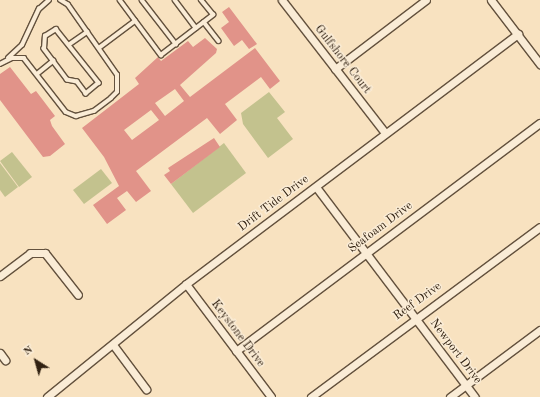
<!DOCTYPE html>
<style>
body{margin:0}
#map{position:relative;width:540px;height:397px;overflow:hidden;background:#f8e2c0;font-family:"Old Standard TT",serif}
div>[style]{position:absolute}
.green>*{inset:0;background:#c3c28e}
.building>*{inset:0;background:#e19389}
.roads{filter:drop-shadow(1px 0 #63513d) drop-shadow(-1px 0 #63513d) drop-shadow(0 1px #63513d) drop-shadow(0 -1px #63513d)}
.service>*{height:3.5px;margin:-1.75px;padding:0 1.75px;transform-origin:1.75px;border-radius:1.75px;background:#faecd6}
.minor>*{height:7px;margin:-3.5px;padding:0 3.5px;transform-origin:3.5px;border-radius:3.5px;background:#faecd6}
span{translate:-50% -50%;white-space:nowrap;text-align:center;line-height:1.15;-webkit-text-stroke:3px #faecd6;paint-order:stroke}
.street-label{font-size:12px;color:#312111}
.north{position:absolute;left:16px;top:341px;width:40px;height:40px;-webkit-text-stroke:3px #faecd6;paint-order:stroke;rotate:323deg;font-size:11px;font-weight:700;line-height:16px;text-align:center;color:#312111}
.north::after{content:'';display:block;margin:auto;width:14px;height:18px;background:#312111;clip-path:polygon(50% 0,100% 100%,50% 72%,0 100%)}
</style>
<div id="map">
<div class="green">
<div style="clip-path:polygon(269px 92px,285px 112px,277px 118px,293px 139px,268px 158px,243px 124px,241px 113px)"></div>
<div style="clip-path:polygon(224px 143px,246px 173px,193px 213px,171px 184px)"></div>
<div style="clip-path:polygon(12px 152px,32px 177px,19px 187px,0 161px)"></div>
<div style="clip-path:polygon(0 163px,18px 187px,5px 197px,0 190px)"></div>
<div style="clip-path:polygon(101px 169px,112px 183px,84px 204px,73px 190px)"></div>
</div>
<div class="building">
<div style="clip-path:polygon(229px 7px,257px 44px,249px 49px,242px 40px,234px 46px,221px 28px,229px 22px,222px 12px)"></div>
<div style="clip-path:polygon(evenodd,205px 38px,217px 49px,216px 53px,180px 85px,190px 97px,255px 48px,280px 81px,270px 89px,261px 77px,225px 104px,237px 120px,220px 134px,207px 118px,136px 171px,151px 191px,136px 202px,127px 191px,117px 198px,126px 210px,107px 224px,93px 205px,119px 186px,104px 157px,82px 128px,139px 84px,135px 78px,158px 57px,161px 61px,188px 41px,193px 47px,205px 38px,175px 89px,184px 101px,165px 116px,155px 103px,175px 89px,205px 38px,151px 110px,159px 120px,132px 140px,124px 130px,151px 110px)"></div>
<div style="clip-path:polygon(10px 67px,31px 94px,36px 91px,55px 116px,50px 120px,52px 126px,65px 144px,50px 156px,43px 157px,0 100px,0 74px)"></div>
<div style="clip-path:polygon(214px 138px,220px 147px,171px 184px,164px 175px,170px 171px,168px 168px)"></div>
</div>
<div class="roads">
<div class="service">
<div style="left:120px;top:0;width:69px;rotate:53.3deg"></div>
<div style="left:161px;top:55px;width:66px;rotate:-37.6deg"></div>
<div style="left:213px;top:15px;width:19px;rotate:-129deg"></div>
<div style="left:142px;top:0;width:56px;rotate:52.3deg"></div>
<div style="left:175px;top:0;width:35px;rotate:53deg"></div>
<div style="left:204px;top:22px;width:24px;rotate:52deg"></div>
<div style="left:56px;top:29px;width:69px;rotate:51.5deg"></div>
<div style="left:99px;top:83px;width:17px;rotate:140deg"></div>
<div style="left:86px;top:94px;width:15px;rotate:-127deg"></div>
<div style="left:77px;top:82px;width:10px;rotate:-169deg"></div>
<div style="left:67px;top:80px;width:39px;rotate:-127deg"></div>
<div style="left:44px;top:49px;width:13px;rotate:-86deg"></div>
<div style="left:45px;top:36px;width:13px;rotate:-32deg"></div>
<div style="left:70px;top:44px;width:21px;rotate:-35deg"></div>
<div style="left:99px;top:48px;width:45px;rotate:-36.9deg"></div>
<div style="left:8px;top:58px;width:19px;rotate:-43deg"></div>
<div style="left:22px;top:45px;width:40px;rotate:-65deg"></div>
<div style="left:39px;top:9px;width:13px;rotate:-42deg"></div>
<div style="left:0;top:64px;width:13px;rotate:-27deg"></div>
<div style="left:12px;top:58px;width:12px"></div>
<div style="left:24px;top:58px;width:68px;rotate:52.1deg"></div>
<div style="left:66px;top:112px;width:11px;rotate:22deg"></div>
<div style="left:76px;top:116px;width:19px;rotate:-16deg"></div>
<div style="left:94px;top:111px;width:21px;rotate:-37deg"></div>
<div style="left:111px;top:98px;width:8px;rotate:-45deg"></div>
<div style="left:117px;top:92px;width:17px;rotate:-90deg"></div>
<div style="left:117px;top:75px;width:85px;rotate:-125deg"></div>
<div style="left:68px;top:5px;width:9px;rotate:-148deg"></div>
<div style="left:37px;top:74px;width:21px;rotate:-39deg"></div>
</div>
<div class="minor">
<div style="left:282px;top:0;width:168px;rotate:52.2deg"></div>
<div style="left:491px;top:0;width:81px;rotate:52.6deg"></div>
<div style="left:335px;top:69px;width:114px;rotate:-37.2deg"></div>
<div style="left:316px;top:187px;width:263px;rotate:52.9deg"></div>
<div style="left:0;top:276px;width:38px;rotate:-37deg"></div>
<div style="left:30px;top:253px;width:15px"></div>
<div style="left:45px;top:253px;width:53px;rotate:51.8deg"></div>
<div style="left:186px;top:284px;width:141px;rotate:53deg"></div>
<div style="left:114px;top:346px;width:54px;rotate:53.3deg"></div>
<div style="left:236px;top:351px;width:380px;rotate:-36.9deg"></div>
<div style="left:0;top:353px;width:9px;rotate:54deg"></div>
<div style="left:47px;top:397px;width:179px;rotate:-39.1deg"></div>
<div style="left:186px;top:284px;width:416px;rotate:-37deg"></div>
<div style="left:311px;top:397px;width:285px;rotate:-36.6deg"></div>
<div style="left:450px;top:397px;width:112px;rotate:-36.7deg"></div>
</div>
</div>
<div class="street-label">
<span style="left:342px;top:60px;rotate:52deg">Gulfshore Court</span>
<span style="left:274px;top:204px;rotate:-37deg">Drift Tide Drive</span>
<span style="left:381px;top:228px;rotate:-37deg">Seafoam Drive</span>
<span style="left:418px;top:302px;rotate:-36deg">Reef Drive</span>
<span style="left:237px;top:334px;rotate:53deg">Keystone Drive</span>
<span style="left:455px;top:352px;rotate:53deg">Newport Drive</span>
</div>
<div class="north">N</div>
</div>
